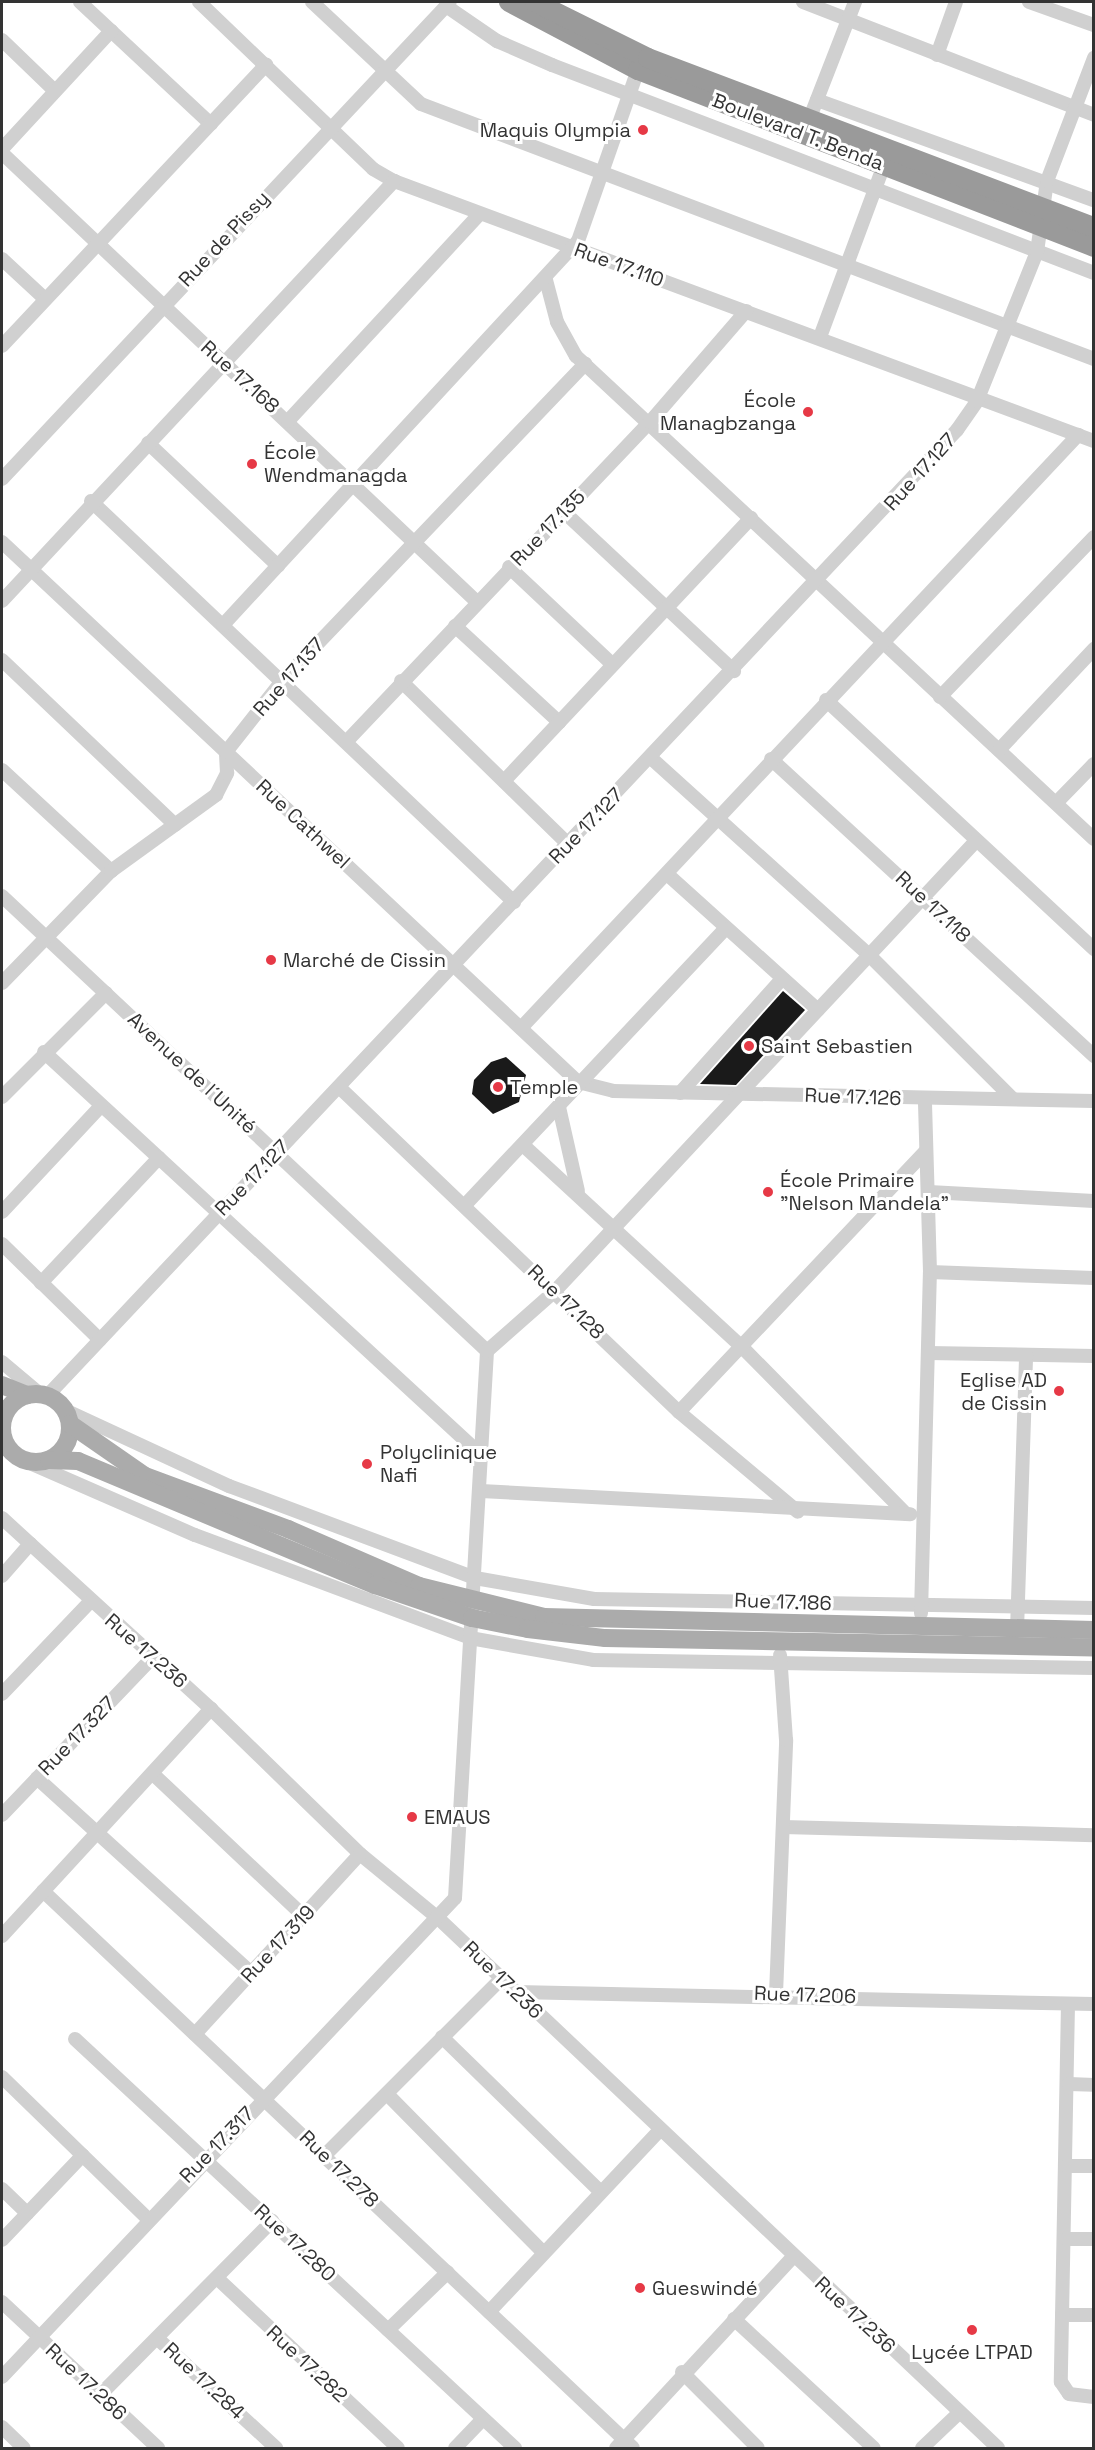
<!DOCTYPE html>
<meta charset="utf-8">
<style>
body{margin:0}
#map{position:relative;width:1095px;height:2450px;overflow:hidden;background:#fff;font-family:"Space Grotesk",sans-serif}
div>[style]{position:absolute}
.building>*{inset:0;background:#1a1a1a}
.minor>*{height:14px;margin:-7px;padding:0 7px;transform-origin:7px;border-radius:7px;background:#d0d0d0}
.major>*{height:18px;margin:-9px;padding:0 9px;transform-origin:9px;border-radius:9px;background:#ababab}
.major>.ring{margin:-9px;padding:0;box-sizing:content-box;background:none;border:18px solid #ababab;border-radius:50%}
.highway>*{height:20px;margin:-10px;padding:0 10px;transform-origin:10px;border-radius:10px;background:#9a9a9a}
.dots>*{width:16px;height:16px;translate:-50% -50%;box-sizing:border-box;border:3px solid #fff;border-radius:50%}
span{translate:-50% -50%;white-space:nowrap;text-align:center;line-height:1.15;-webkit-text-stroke:6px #fff;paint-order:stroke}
.poi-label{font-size:20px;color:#333}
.right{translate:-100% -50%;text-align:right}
.left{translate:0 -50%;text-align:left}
.street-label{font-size:20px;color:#333}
.frame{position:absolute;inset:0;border:3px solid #333;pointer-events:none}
</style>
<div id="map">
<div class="building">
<div style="clip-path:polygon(783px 991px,805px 1010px,736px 1085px,700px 1084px)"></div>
<div style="clip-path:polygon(506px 1057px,526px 1075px,519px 1102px,493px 1114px,472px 1094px,474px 1080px,491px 1062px)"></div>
</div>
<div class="minor">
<div style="left:80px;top:2px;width:179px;rotate:43deg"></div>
<div style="left:199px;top:2px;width:241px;rotate:43.8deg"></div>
<div style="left:373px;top:169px;width:24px;rotate:30deg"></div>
<div style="left:394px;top:181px;width:747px;rotate:20.38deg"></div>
<div style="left:312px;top:2px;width:149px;rotate:43.1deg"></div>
<div style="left:421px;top:104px;width:720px;rotate:20.75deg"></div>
<div style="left:803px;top:2px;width:312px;rotate:21.2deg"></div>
<div style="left:1029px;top:2px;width:69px;rotate:19.5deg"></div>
<div style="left:446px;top:6px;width:62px;rotate:34.5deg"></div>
<div style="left:497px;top:41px;width:60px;rotate:23.6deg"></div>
<div style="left:552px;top:65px;width:581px;rotate:20.99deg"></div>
<div style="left:2px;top:40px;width:72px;rotate:43.9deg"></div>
<div style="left:937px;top:55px;width:56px;rotate:-70.3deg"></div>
<div style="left:817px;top:100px;width:294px;rotate:19.9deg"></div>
<div style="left:809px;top:120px;width:127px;rotate:-68.7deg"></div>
<div style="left:2px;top:149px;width:161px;rotate:-47.3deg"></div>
<div style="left:2px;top:153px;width:654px;rotate:43.39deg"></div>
<div style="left:2px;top:259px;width:59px;rotate:42.9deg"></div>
<div style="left:546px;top:280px;width:43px;rotate:75.3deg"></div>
<div style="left:557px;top:322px;width:39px;rotate:61deg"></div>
<div style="left:576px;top:356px;width:708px;rotate:43deg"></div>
<div style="left:820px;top:337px;width:184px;rotate:-69.6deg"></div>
<div style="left:2px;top:346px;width:386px;rotate:-46.8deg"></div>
<div style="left:288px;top:421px;width:281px;rotate:-47.2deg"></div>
<div style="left:148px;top:443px;width:179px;rotate:43.4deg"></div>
<div style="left:2px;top:479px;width:654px;rotate:-46.8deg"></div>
<div style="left:91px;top:501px;width:583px;rotate:43.47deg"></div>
<div style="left:564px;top:512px;width:233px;rotate:43.1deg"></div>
<div style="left:2px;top:542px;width:790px;rotate:43.15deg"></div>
<div style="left:578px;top:1082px;width:36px;rotate:14deg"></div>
<div style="left:613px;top:1091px;width:481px;rotate:1.2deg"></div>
<div style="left:509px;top:567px;width:141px;rotate:43.3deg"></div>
<div style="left:2px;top:601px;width:575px;rotate:-46.97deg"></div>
<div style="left:223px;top:625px;width:523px;rotate:-47.25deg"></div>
<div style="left:578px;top:241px;width:181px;rotate:-70.7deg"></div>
<div style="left:455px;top:626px;width:142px;rotate:42.7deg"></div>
<div style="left:2px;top:660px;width:239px;rotate:43.6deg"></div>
<div style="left:401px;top:681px;width:235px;rotate:44.3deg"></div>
<div style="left:940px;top:697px;width:222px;rotate:-46.1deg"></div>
<div style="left:826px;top:700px;width:366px;rotate:42.9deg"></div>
<div style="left:347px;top:741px;width:440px;rotate:-46.5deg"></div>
<div style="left:650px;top:422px;width:147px;rotate:-49.1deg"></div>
<div style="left:999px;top:750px;width:139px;rotate:-46.8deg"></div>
<div style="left:651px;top:758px;width:295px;rotate:42.1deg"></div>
<div style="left:870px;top:956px;width:201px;rotate:45deg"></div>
<div style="left:771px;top:759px;width:439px;rotate:42.6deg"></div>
<div style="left:2px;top:770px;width:149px;rotate:42.8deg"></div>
<div style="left:504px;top:781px;width:361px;rotate:-46.8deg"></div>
<div style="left:1057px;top:802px;width:53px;rotate:-45.8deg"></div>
<div style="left:667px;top:874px;width:203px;rotate:42deg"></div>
<div style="left:2px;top:896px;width:665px;rotate:43.17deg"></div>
<div style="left:2px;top:983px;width:156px;rotate:-45.8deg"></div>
<div style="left:111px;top:871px;width:130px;rotate:-35.9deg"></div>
<div style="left:216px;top:795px;width:25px;rotate:-63deg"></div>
<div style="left:227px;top:773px;width:21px;rotate:-93deg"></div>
<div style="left:226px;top:752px;width:90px;rotate:-51.7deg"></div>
<div style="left:282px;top:681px;width:439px;rotate:-46.3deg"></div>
<div style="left:521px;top:1028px;width:814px;rotate:-46.79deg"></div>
<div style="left:44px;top:1052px;width:592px;rotate:42.67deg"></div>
<div style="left:339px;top:1087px;width:470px;rotate:43.7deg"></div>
<div style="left:679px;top:1412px;width:155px;rotate:40deg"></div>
<div style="left:680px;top:1093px;width:153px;rotate:-48.2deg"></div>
<div style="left:2px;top:1097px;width:147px;rotate:-45deg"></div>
<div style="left:559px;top:1107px;width:86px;rotate:77.3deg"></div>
<div style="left:523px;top:1145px;width:298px;rotate:42.7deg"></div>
<div style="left:742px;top:1347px;width:234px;rotate:45.5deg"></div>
<div style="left:929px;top:1192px;width:165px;rotate:3.1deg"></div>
<div style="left:465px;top:1205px;width:379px;rotate:-46.7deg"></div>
<div style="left:2px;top:1212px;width:145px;rotate:-47deg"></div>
<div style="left:2px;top:1244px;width:137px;rotate:44.4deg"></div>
<div style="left:930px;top:1272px;width:164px;rotate:2.1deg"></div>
<div style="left:41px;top:1283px;width:172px;rotate:-46.7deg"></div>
<div style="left:928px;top:1353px;width:166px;rotate:1deg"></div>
<div style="left:2px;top:1362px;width:51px;rotate:40.2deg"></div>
<div style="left:48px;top:1395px;width:1326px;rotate:-46.71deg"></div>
<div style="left:957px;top:430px;width:35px;rotate:-55deg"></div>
<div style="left:977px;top:401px;width:161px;rotate:-68.1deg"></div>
<div style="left:1037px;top:252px;width:72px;rotate:-82deg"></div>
<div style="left:1047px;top:181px;width:132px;rotate:-69.1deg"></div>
<div style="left:65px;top:1410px;width:181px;rotate:24.9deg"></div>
<div style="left:229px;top:1486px;width:263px;rotate:20.5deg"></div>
<div style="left:475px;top:1578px;width:121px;rotate:10deg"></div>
<div style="left:594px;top:1599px;width:500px;rotate:1.03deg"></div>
<div style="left:679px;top:1412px;width:358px;rotate:-46.6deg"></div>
<div style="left:2px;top:1443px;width:4px;rotate:-45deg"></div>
<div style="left:30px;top:1463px;width:180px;rotate:23.6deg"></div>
<div style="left:195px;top:1535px;width:294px;rotate:20.5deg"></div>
<div style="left:470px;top:1638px;width:125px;rotate:10.1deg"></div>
<div style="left:593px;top:1660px;width:501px;rotate:0.91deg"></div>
<div style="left:481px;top:1491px;width:430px;rotate:3.1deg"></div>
<div style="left:2px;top:1518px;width:283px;rotate:42.4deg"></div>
<div style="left:211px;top:1709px;width:208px;rotate:44.2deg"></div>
<div style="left:360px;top:1854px;width:101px;rotate:39.4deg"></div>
<div style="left:438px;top:1918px;width:771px;rotate:43.42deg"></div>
<div style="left:2px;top:1576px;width:43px;rotate:-48.8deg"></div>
<div style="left:921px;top:1613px;width:341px;rotate:-88.5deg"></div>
<div style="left:930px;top:1272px;width:173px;rotate:-91.7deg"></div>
<div style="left:1017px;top:1630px;width:275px;rotate:-88.1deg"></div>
<div style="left:2px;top:1694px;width:127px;rotate:-46.3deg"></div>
<div style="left:153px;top:1774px;width:209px;rotate:43.3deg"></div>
<div style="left:37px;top:1778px;width:290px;rotate:42.3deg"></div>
<div style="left:2px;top:1815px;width:219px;rotate:-46.3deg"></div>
<div style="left:783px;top:1827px;width:311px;rotate:1.5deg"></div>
<div style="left:43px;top:1891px;width:811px;rotate:43.35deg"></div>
<div style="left:2px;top:1936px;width:309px;rotate:-47.4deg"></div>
<div style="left:516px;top:1992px;width:578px;rotate:1.19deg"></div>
<div style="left:776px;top:1994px;width:254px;rotate:-87.7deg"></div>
<div style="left:786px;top:1740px;width:85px;rotate:-94deg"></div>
<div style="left:1068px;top:2004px;width:378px;rotate:91.1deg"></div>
<div style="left:1061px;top:2382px;width:14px;rotate:56deg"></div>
<div style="left:1069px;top:2394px;width:25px;rotate:7deg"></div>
<div style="left:195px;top:2034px;width:244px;rotate:-47.5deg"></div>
<div style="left:442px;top:2037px;width:219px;rotate:44.3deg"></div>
<div style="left:75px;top:2039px;width:601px;rotate:42.91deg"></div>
<div style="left:2px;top:2077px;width:202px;rotate:44.2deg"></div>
<div style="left:1069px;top:2084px;width:25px;rotate:2deg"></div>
<div style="left:387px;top:2094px;width:221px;rotate:45.4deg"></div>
<div style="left:324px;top:2156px;width:250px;rotate:-45deg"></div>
<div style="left:1066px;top:2166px;width:28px"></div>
<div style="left:2px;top:2189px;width:35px;rotate:44deg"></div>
<div style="left:1066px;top:2239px;width:28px"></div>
<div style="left:2px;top:2240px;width:117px;rotate:-46.4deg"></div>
<div style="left:217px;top:2278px;width:248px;rotate:43.2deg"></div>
<div style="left:2px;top:2302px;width:214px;rotate:43.1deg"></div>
<div style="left:489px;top:2312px;width:248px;rotate:-46.8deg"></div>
<div style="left:1062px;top:2315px;width:32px"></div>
<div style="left:734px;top:2319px;width:190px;rotate:42.7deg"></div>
<div style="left:388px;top:2330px;width:83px;rotate:-44deg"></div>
<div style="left:158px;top:2339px;width:161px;rotate:42.7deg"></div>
<div style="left:682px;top:2372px;width:107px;rotate:45deg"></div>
<div style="left:2px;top:2377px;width:659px;rotate:-46.6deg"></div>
<div style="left:455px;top:1898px;width:548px;rotate:-86.65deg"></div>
<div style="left:487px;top:1351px;width:91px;rotate:-41.4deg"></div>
<div style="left:555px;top:1291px;width:615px;rotate:-46.91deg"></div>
<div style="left:100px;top:2395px;width:245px;rotate:-45.3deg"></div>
<div style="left:2px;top:2427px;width:30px;rotate:44deg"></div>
<div style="left:455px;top:2448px;width:40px;rotate:-46deg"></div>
<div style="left:616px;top:2448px;width:260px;rotate:-47.2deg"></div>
<div style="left:922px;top:2448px;width:52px;rotate:-43.5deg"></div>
</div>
<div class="major">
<div style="left:2px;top:1385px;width:27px;rotate:22deg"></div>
<div class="ring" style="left:2px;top:1394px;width:50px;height:50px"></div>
<div style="left:70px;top:1424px;width:91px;rotate:34.7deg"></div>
<div style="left:145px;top:1476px;width:153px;rotate:20.3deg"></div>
<div style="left:288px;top:1529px;width:143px;rotate:23.5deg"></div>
<div style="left:419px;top:1586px;width:129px;rotate:13.9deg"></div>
<div style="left:544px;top:1617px;width:550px;rotate:1.35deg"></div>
<div style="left:49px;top:1460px;width:29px;rotate:2deg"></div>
<div style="left:78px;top:1461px;width:322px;rotate:22.7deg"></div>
<div style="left:375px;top:1585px;width:102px;rotate:18.8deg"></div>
<div style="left:472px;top:1618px;width:57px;rotate:11.1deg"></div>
<div style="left:528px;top:1629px;width:78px;rotate:6.7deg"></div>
<div style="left:605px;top:1638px;width:489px;rotate:1.1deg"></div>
</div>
<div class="highway">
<div style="left:509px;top:2px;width:146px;rotate:27.8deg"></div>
<div style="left:638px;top:70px;width:489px;rotate:21.2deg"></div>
<div style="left:535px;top:2px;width:126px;rotate:26.4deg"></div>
<div style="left:648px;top:58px;width:477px;rotate:20.8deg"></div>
</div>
<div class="dots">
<div style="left:643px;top:130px;background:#e63946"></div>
<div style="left:808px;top:412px;background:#e63946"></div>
<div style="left:252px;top:464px;background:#e63946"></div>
<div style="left:271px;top:960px;background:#e63946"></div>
<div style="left:749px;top:1046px;background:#e63946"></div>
<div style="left:498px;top:1087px;background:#e63946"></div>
<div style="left:768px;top:1192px;background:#e63946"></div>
<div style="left:1059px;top:1391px;background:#e63946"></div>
<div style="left:367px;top:1464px;background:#e63946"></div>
<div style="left:412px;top:1817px;background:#e63946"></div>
<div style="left:640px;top:2288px;background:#e63946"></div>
<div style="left:972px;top:2330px;background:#e63946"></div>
</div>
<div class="poi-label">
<span class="right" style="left:631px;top:130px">Maquis Olympia</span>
<span class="right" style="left:796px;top:412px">École<br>Managbzanga</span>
<span class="left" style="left:264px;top:464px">École<br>Wendmanagda</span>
<span class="left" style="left:283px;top:960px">Marché de Cissin</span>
<span class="left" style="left:761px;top:1046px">Saint Sebastien</span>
<span class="left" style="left:510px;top:1087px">Temple</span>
<span class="left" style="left:780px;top:1192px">École Primaire<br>"Nelson Mandela"</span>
<span class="right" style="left:1047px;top:1392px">Eglise AD<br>de Cissin</span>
<span class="left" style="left:380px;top:1464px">Polyclinique<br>Nafi</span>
<span class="left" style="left:424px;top:1817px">EMAUS</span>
<span class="left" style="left:652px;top:2288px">Gueswindé</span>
<span style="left:972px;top:2352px">Lycée LTPAD</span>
</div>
<div class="street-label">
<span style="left:798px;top:132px;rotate:21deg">Boulevard T. Benda</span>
<span style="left:224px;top:239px;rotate:-47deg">Rue de Pissy</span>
<span style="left:619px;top:265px;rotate:20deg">Rue 17.110</span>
<span style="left:240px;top:377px;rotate:42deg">Rue 17.168</span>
<span style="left:920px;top:472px;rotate:-48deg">Rue 17.127</span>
<span style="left:548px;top:528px;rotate:-46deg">Rue 17.135</span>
<span style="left:289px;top:677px;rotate:-49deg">Rue 17.137</span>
<span style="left:303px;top:824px;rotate:43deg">Rue Cathwel</span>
<span style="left:586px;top:826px;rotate:-46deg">Rue 17.127</span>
<span style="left:933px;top:907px;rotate:43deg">Rue 17.118</span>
<span style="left:192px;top:1073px;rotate:43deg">Avenue de l´Unité</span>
<span style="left:853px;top:1097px;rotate:2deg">Rue 17.126</span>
<span style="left:252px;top:1178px;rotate:-46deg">Rue 17.127</span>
<span style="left:566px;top:1302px;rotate:44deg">Rue 17.128</span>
<span style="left:783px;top:1602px;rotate:2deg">Rue 17.186</span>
<span style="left:146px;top:1651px;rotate:41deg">Rue 17.236</span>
<span style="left:77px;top:1736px;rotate:-46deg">Rue 17.327</span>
<span style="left:278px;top:1944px;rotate:-47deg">Rue 17.319</span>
<span style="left:503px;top:1980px;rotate:44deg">Rue 17.236</span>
<span style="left:805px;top:1995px;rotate:2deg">Rue 17.206</span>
<span style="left:217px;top:2145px;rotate:-46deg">Rue 17.317</span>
<span style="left:339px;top:2169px;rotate:44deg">Rue 17.278</span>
<span style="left:295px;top:2243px;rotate:43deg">Rue 17.280</span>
<span style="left:855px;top:2315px;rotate:43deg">Rue 17.236</span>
<span style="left:307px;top:2364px;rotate:43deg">Rue 17.282</span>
<span style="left:204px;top:2381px;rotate:43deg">Rue 17.284</span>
<span style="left:86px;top:2382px;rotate:43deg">Rue 17.286</span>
</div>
<div class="frame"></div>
</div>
